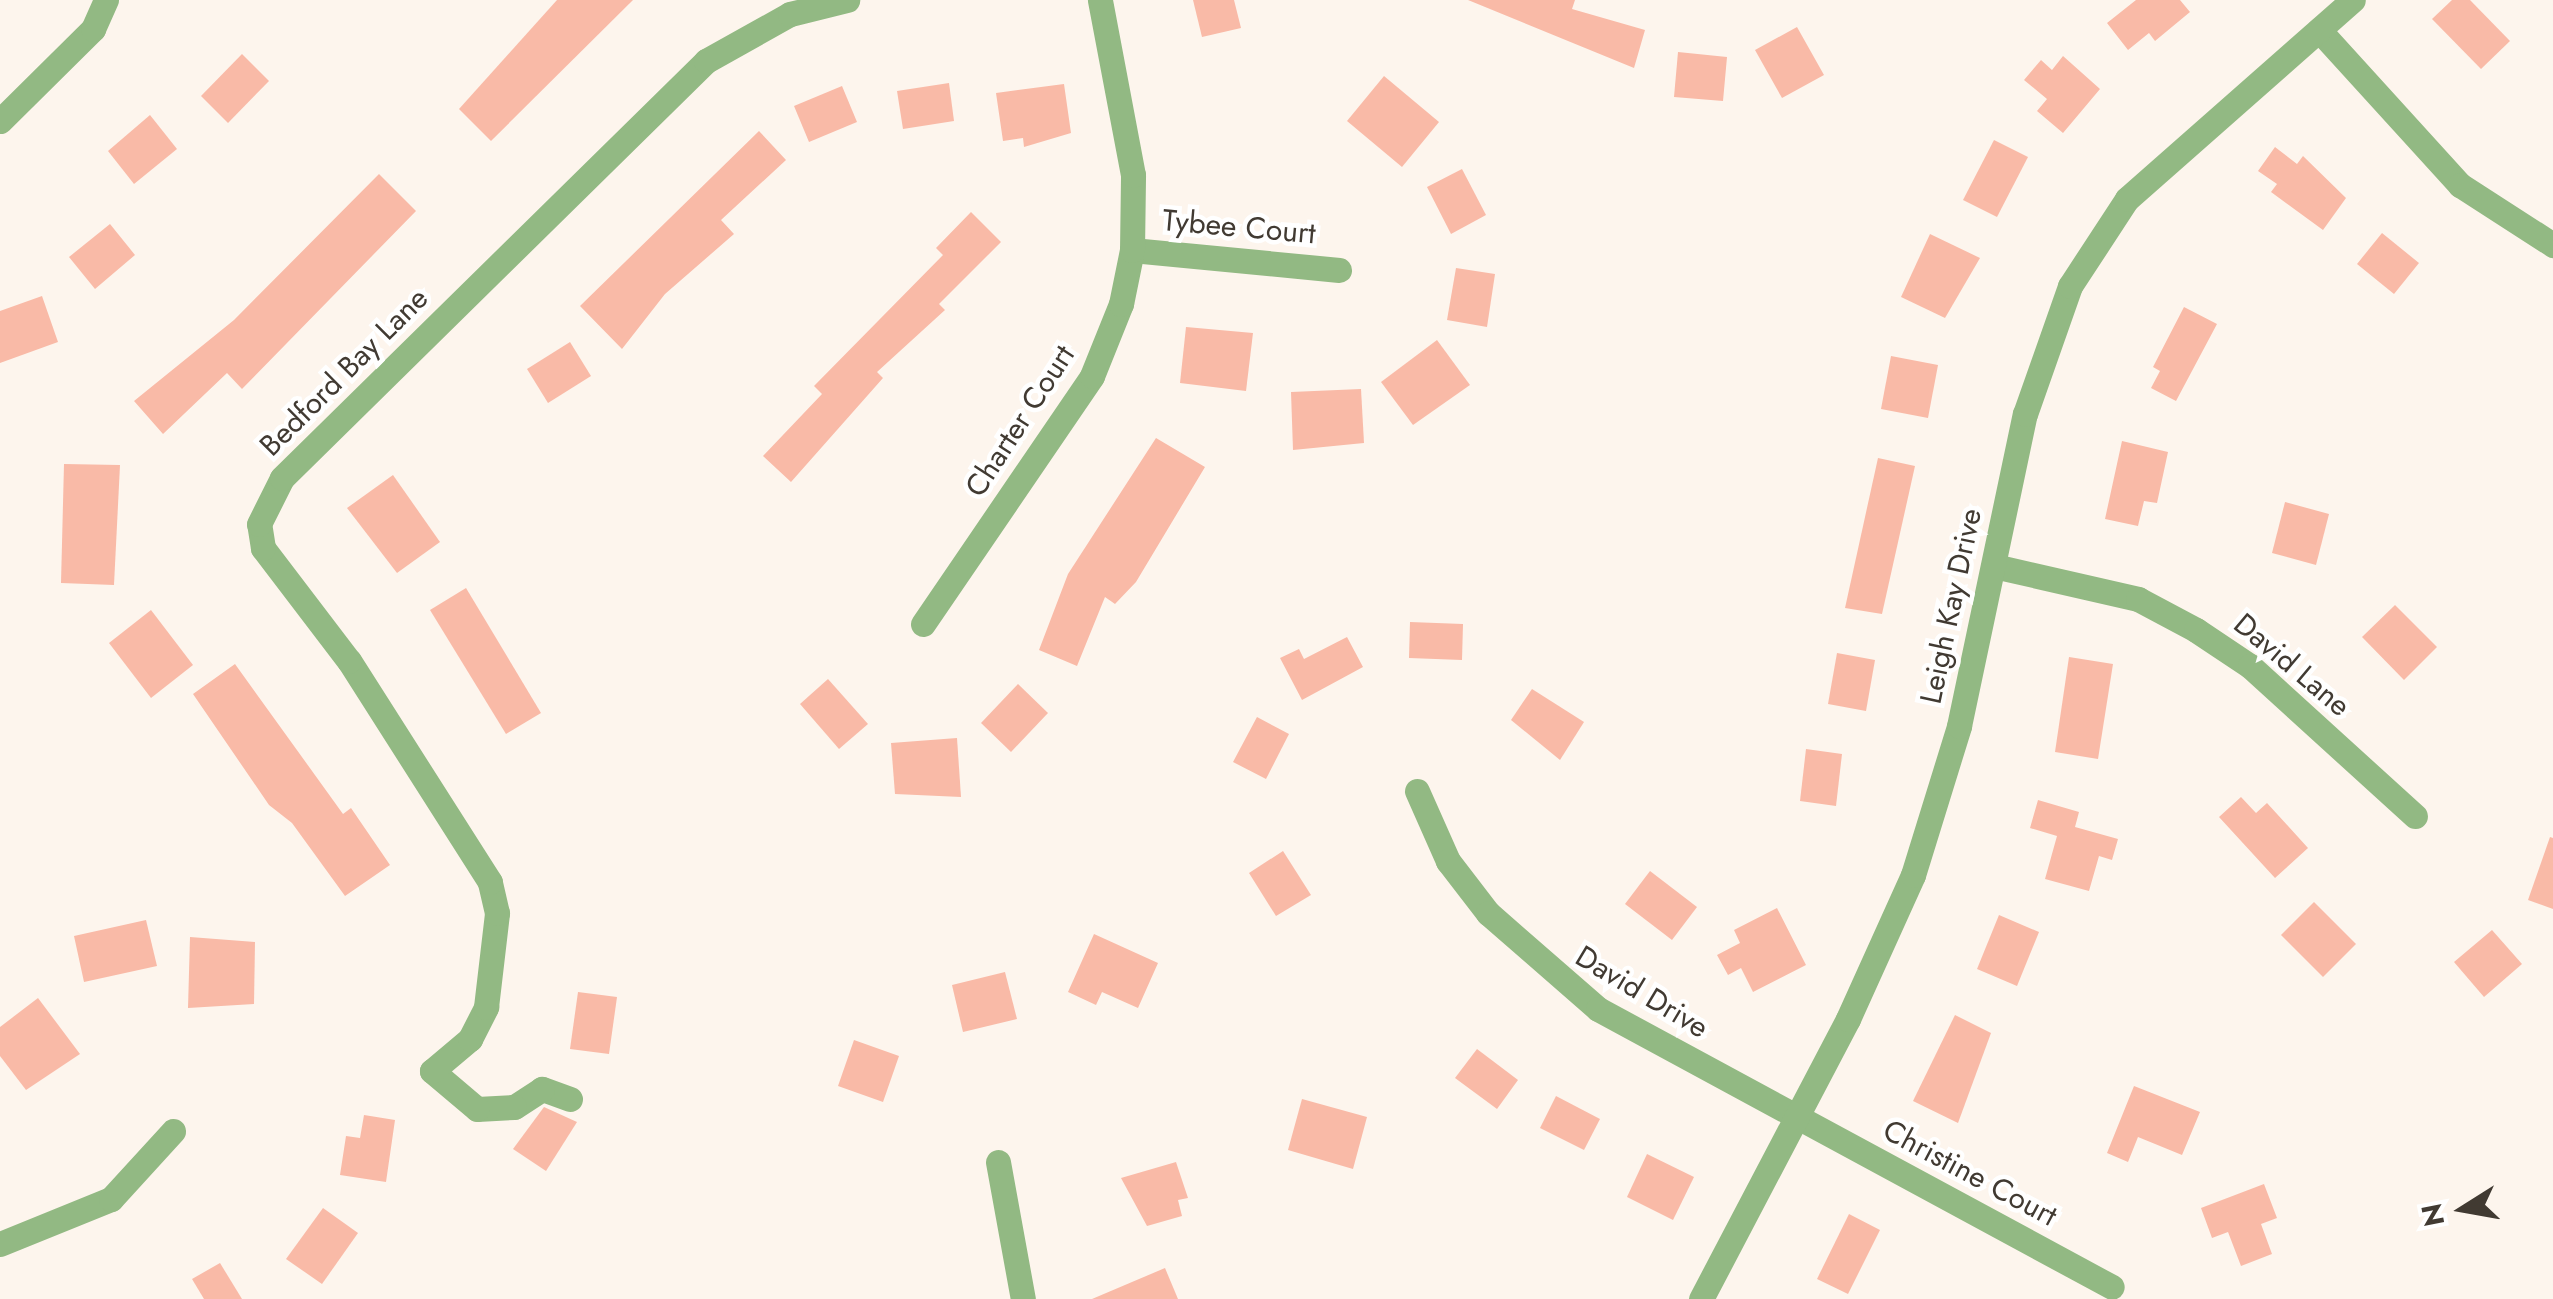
<!DOCTYPE html>
<style>
body{margin:0}
#map{position:relative;width:2553px;height:1299px;overflow:hidden;background:#fdf5ed;font-family:Jost,sans-serif}
div>[style]{position:absolute}
.building>*{inset:0;background:#f9baa7}
.minor>*{height:25px;margin:-12.5px;padding:0 12.5px;transform-origin:12.5px;border-radius:12.5px;background:#92b983}
span{translate:-50% -50%;white-space:nowrap;text-align:center;line-height:1.15;-webkit-text-stroke:9px #fff;paint-order:stroke}
.street-label{font-size:30px;color:#413a32}
.north{position:absolute;left:2413px;top:1159px;width:100px;height:100px;-webkit-text-stroke:8px #fff;paint-order:stroke;rotate:259deg;font-size:28px;font-weight:700;line-height:40px;text-align:center;color:#413a32}
.north::after{content:'';display:block;margin:auto;width:35px;height:45px;background:#413a32;clip-path:polygon(50% 0,100% 100%,50% 72%,0 100%)}
</style>
<div id="map">
<div class="building">
<div style="clip-path:polygon(557px 0,633px 0,491px 141px,459px 109px)"></div>
<div style="clip-path:polygon(1193px 0,1234px 0,1241px 28px,1202px 37px)"></div>
<div style="clip-path:polygon(1468px 0,1575px 0,1572px 9px,1645px 30px,1634px 68px)"></div>
<div style="clip-path:polygon(2136px 0,2180px 0,2190px 12px,2155px 41px,2149px 33px,2128px 50px,2107px 23px)"></div>
<div style="clip-path:polygon(2452px 0,2470px 0,2510px 41px,2481px 69px,2432px 19px)"></div>
<div style="clip-path:polygon(1797px 27px,1824px 75px,1782px 98px,1755px 50px)"></div>
<div style="clip-path:polygon(1678px 52px,1727px 57px,1723px 101px,1674px 97px)"></div>
<div style="clip-path:polygon(242px 54px,269px 81px,228px 123px,201px 96px)"></div>
<div style="clip-path:polygon(2063px 56px,2100px 89px,2063px 133px,2037px 111px,2047px 99px,2024px 80px,2041px 60px,2052px 70px)"></div>
<div style="clip-path:polygon(1384px 76px,1439px 122px,1402px 167px,1347px 121px)"></div>
<div style="clip-path:polygon(949px 83px,954px 121px,903px 129px,897px 91px)"></div>
<div style="clip-path:polygon(1064px 84px,1071px 133px,1024px 147px,1023px 138px,1003px 141px,996px 93px)"></div>
<div style="clip-path:polygon(842px 86px,857px 122px,809px 142px,794px 106px)"></div>
<div style="clip-path:polygon(150px 115px,177px 149px,134px 184px,108px 151px)"></div>
<div style="clip-path:polygon(759px 131px,786px 160px,721px 220px,734px 234px,665px 294px,622px 349px,580px 306px)"></div>
<div style="clip-path:polygon(1994px 140px,2028px 157px,1997px 217px,1963px 200px)"></div>
<div style="clip-path:polygon(2275px 147px,2297px 164px,2303px 156px,2346px 198px,2323px 230px,2271px 192px,2277px 184px,2258px 171px)"></div>
<div style="clip-path:polygon(1462px 169px,1486px 215px,1451px 234px,1427px 187px)"></div>
<div style="clip-path:polygon(379px 174px,416px 211px,242px 389px,227px 373px,163px 434px,134px 401px,234px 320px)"></div>
<div style="clip-path:polygon(971px 212px,1001px 242px,939px 304px,945px 310px,877px 372px,883px 378px,791px 482px,763px 456px,822px 394px,814px 386px,943px 255px,936px 248px)"></div>
<div style="clip-path:polygon(110px 224px,135px 255px,95px 289px,69px 257px)"></div>
<div style="clip-path:polygon(2382px 233px,2419px 263px,2394px 294px,2357px 264px)"></div>
<div style="clip-path:polygon(1930px 234px,1980px 258px,1945px 318px,1901px 297px)"></div>
<div style="clip-path:polygon(1456px 268px,1495px 274px,1487px 327px,1447px 320px)"></div>
<div style="clip-path:polygon(42px 296px,58px 342px,0 363px,0 311px)"></div>
<div style="clip-path:polygon(2184px 307px,2217px 324px,2176px 401px,2151px 388px,2160px 371px,2153px 367px)"></div>
<div style="clip-path:polygon(1186px 327px,1253px 333px,1246px 391px,1180px 383px)"></div>
<div style="clip-path:polygon(1437px 340px,1470px 385px,1413px 425px,1381px 382px)"></div>
<div style="clip-path:polygon(570px 342px,591px 376px,548px 403px,527px 369px)"></div>
<div style="clip-path:polygon(1891px 356px,1938px 365px,1928px 418px,1881px 409px)"></div>
<div style="clip-path:polygon(1361px 389px,1364px 443px,1293px 450px,1291px 392px)"></div>
<div style="clip-path:polygon(1156px 438px,1205px 467px,1136px 582px,1115px 604px,1105px 597px,1077px 666px,1039px 650px,1068px 574px)"></div>
<div style="clip-path:polygon(2122px 441px,2168px 452px,2157px 503px,2144px 501px,2138px 526px,2105px 519px)"></div>
<div style="clip-path:polygon(1878px 458px,1915px 466px,1882px 614px,1845px 608px)"></div>
<div style="clip-path:polygon(64px 464px,120px 465px,114px 585px,61px 583px)"></div>
<div style="clip-path:polygon(393px 475px,440px 542px,397px 573px,347px 508px)"></div>
<div style="clip-path:polygon(2285px 502px,2329px 514px,2316px 565px,2272px 553px)"></div>
<div style="clip-path:polygon(466px 588px,541px 713px,506px 734px,430px 610px)"></div>
<div style="clip-path:polygon(2395px 605px,2437px 647px,2404px 680px,2362px 637px)"></div>
<div style="clip-path:polygon(151px 610px,193px 665px,151px 698px,109px 643px)"></div>
<div style="clip-path:polygon(1410px 622px,1463px 624px,1462px 660px,1409px 658px)"></div>
<div style="clip-path:polygon(1347px 637px,1363px 667px,1302px 700px,1280px 658px,1299px 649px,1304px 659px)"></div>
<div style="clip-path:polygon(1837px 653px,1875px 660px,1866px 711px,1828px 704px)"></div>
<div style="clip-path:polygon(2069px 657px,2113px 664px,2098px 759px,2055px 752px)"></div>
<div style="clip-path:polygon(235px 664px,343px 814px,351px 808px,390px 865px,345px 896px,292px 823px,269px 805px,193px 694px)"></div>
<div style="clip-path:polygon(828px 679px,868px 724px,839px 749px,800px 704px)"></div>
<div style="clip-path:polygon(1018px 684px,1048px 713px,1011px 752px,981px 723px)"></div>
<div style="clip-path:polygon(1532px 689px,1584px 722px,1560px 760px,1511px 720px)"></div>
<div style="clip-path:polygon(1257px 717px,1289px 734px,1266px 779px,1233px 762px)"></div>
<div style="clip-path:polygon(957px 738px,961px 797px,895px 794px,891px 743px)"></div>
<div style="clip-path:polygon(1806px 749px,1842px 754px,1836px 806px,1800px 801px)"></div>
<div style="clip-path:polygon(2241px 797px,2256px 813px,2267px 803px,2308px 848px,2275px 878px,2219px 817px)"></div>
<div style="clip-path:polygon(2038px 800px,2079px 812px,2075px 827px,2118px 839px,2112px 860px,2099px 856px,2089px 891px,2045px 879px,2057px 836px,2030px 828px)"></div>
<div style="clip-path:polygon(2550px 837px,2553px 838px,2553px 909px,2528px 900px)"></div>
<div style="clip-path:polygon(1283px 851px,1311px 895px,1276px 916px,1249px 873px)"></div>
<div style="clip-path:polygon(1650px 871px,1697px 907px,1672px 940px,1625px 904px)"></div>
<div style="clip-path:polygon(2314px 902px,2356px 944px,2323px 977px,2281px 935px)"></div>
<div style="clip-path:polygon(1777px 908px,1806px 965px,1753px 992px,1741px 968px,1728px 975px,1717px 955px,1740px 943px,1734px 930px)"></div>
<div style="clip-path:polygon(1999px 915px,2039px 932px,2017px 986px,1977px 969px)"></div>
<div style="clip-path:polygon(146px 920px,157px 966px,84px 982px,74px 936px)"></div>
<div style="clip-path:polygon(2492px 930px,2522px 964px,2484px 997px,2454px 962px)"></div>
<div style="clip-path:polygon(1094px 934px,1158px 963px,1138px 1008px,1102px 992px,1096px 1005px,1068px 992px)"></div>
<div style="clip-path:polygon(190px 937px,255px 942px,254px 1004px,188px 1008px)"></div>
<div style="clip-path:polygon(1005px 972px,1017px 1019px,963px 1032px,952px 985px)"></div>
<div style="clip-path:polygon(578px 992px,617px 997px,609px 1054px,570px 1049px)"></div>
<div style="clip-path:polygon(38px 998px,80px 1054px,26px 1090px,0 1056px,0 1027px)"></div>
<div style="clip-path:polygon(1955px 1015px,1991px 1033px,1958px 1123px,1913px 1101px)"></div>
<div style="clip-path:polygon(854px 1040px,899px 1056px,883px 1102px,838px 1086px)"></div>
<div style="clip-path:polygon(1477px 1049px,1518px 1080px,1497px 1109px,1455px 1078px)"></div>
<div style="clip-path:polygon(2134px 1086px,2200px 1112px,2182px 1155px,2138px 1137px,2128px 1162px,2107px 1153px)"></div>
<div style="clip-path:polygon(1556px 1096px,1600px 1119px,1584px 1150px,1540px 1128px)"></div>
<div style="clip-path:polygon(1302px 1099px,1367px 1117px,1353px 1169px,1288px 1150px)"></div>
<div style="clip-path:polygon(544px 1107px,577px 1122px,546px 1171px,513px 1149px)"></div>
<div style="clip-path:polygon(364px 1115px,395px 1120px,386px 1182px,340px 1175px,346px 1136px,360px 1138px)"></div>
<div style="clip-path:polygon(1647px 1154px,1694px 1177px,1673px 1220px,1627px 1197px)"></div>
<div style="clip-path:polygon(1176px 1162px,1188px 1198px,1178px 1200px,1182px 1216px,1147px 1226px,1121px 1178px)"></div>
<div style="clip-path:polygon(2264px 1184px,2277px 1218px,2261px 1224px,2272px 1254px,2241px 1266px,2228px 1232px,2212px 1238px,2201px 1208px)"></div>
<div style="clip-path:polygon(323px 1208px,358px 1233px,322px 1284px,286px 1259px)"></div>
<div style="clip-path:polygon(1849px 1214px,1880px 1230px,1848px 1294px,1817px 1279px)"></div>
<div style="clip-path:polygon(220px 1263px,242px 1299px,204px 1299px,192px 1279px)"></div>
<div style="clip-path:polygon(1165px 1268px,1178px 1299px,1092px 1299px)"></div>
</div>
<div class="minor">
<div style="left:2319px;top:30px;width:210px;rotate:47.7deg"></div>
<div style="left:2460px;top:185px;width:111px;rotate:32.8deg"></div>
<div style="left:0;top:121px;width:131px;rotate:-44.7deg"></div>
<div style="left:93px;top:29px;width:32px;rotate:-66deg"></div>
<div style="left:1132px;top:250px;width:208px;rotate:5.5deg"></div>
<div style="left:1994px;top:566px;width:148px;rotate:12.9deg"></div>
<div style="left:2138px;top:599px;width:66px;rotate:28.1deg"></div>
<div style="left:2196px;top:630px;width:65px;rotate:33.7deg"></div>
<div style="left:2250px;top:666px;width:223px;rotate:42.3deg"></div>
<div style="left:923px;top:624px;width:300px;rotate:-55.7deg"></div>
<div style="left:1092px;top:376px;width:78px;rotate:-68.1deg"></div>
<div style="left:1121px;top:304px;width:55px;rotate:-78.5deg"></div>
<div style="left:1132px;top:250px;width:75px;rotate:-89.2deg"></div>
<div style="left:1133px;top:175px;width:178px;rotate:-100.7deg"></div>
<div style="left:1417px;top:791px;width:77px;rotate:66.1deg"></div>
<div style="left:1448px;top:861px;width:66px;rotate:52.4deg"></div>
<div style="left:1488px;top:913px;width:146px;rotate:41.1deg"></div>
<div style="left:1598px;top:1009px;width:584px;rotate:28.41deg"></div>
<div style="left:570px;top:1099px;width:30px;rotate:-160deg"></div>
<div style="left:542px;top:1089px;width:33px;rotate:147deg"></div>
<div style="left:514px;top:1107px;width:37px;rotate:177deg"></div>
<div style="left:477px;top:1109px;width:59px;rotate:-139.8deg"></div>
<div style="left:432px;top:1071px;width:50px;rotate:-40.1deg"></div>
<div style="left:470px;top:1039px;width:36px;rotate:-63deg"></div>
<div style="left:486px;top:1007px;width:95px;rotate:-83.3deg"></div>
<div style="left:497px;top:913px;width:32px;rotate:-103deg"></div>
<div style="left:490px;top:882px;width:262px;rotate:-122.5deg"></div>
<div style="left:349px;top:661px;width:142px;rotate:-127.3deg"></div>
<div style="left:263px;top:548px;width:24px;rotate:-99deg"></div>
<div style="left:259px;top:524px;width:51px;rotate:-63.4deg"></div>
<div style="left:282px;top:478px;width:595px;rotate:-44.52deg"></div>
<div style="left:706px;top:61px;width:96px;rotate:-29.2deg"></div>
<div style="left:790px;top:14px;width:59px;rotate:-13.8deg"></div>
<div style="left:998px;top:1162px;width:139px;rotate:79.7deg"></div>
<div style="left:0;top:1244px;width:120px;rotate:-22.1deg"></div>
<div style="left:111px;top:1199px;width:92px;rotate:-47.6deg"></div>
<div style="left:1701px;top:1299px;width:316px;rotate:-62.3deg"></div>
<div style="left:1848px;top:1019px;width:158px;rotate:-65.7deg"></div>
<div style="left:1913px;top:875px;width:156px;rotate:-72.8deg"></div>
<div style="left:1959px;top:726px;width:319px;rotate:-78.1deg"></div>
<div style="left:2025px;top:414px;width:136px;rotate:-70.6deg"></div>
<div style="left:2070px;top:286px;width:104px;rotate:-56.8deg"></div>
<div style="left:2127px;top:199px;width:301px;rotate:-41.4deg"></div>
</div>
<div class="street-label">
<span style="left:1239px;top:227px;rotate:5deg">Tybee Court</span>
<span style="left:344px;top:372px;rotate:-45deg">Bedford Bay Lane</span>
<span style="left:1020px;top:421px;rotate:-57deg">Charter Court</span>
<span style="left:1951px;top:606px;rotate:-78deg">Leigh Kay Drive</span>
<span style="left:2292px;top:665px;rotate:40deg">David Lane</span>
<span style="left:1642px;top:992px;rotate:31deg">David Drive</span>
<span style="left:1970px;top:1173px;rotate:28deg">Christine Court</span>
</div>
<div class="north">N</div>
</div>
